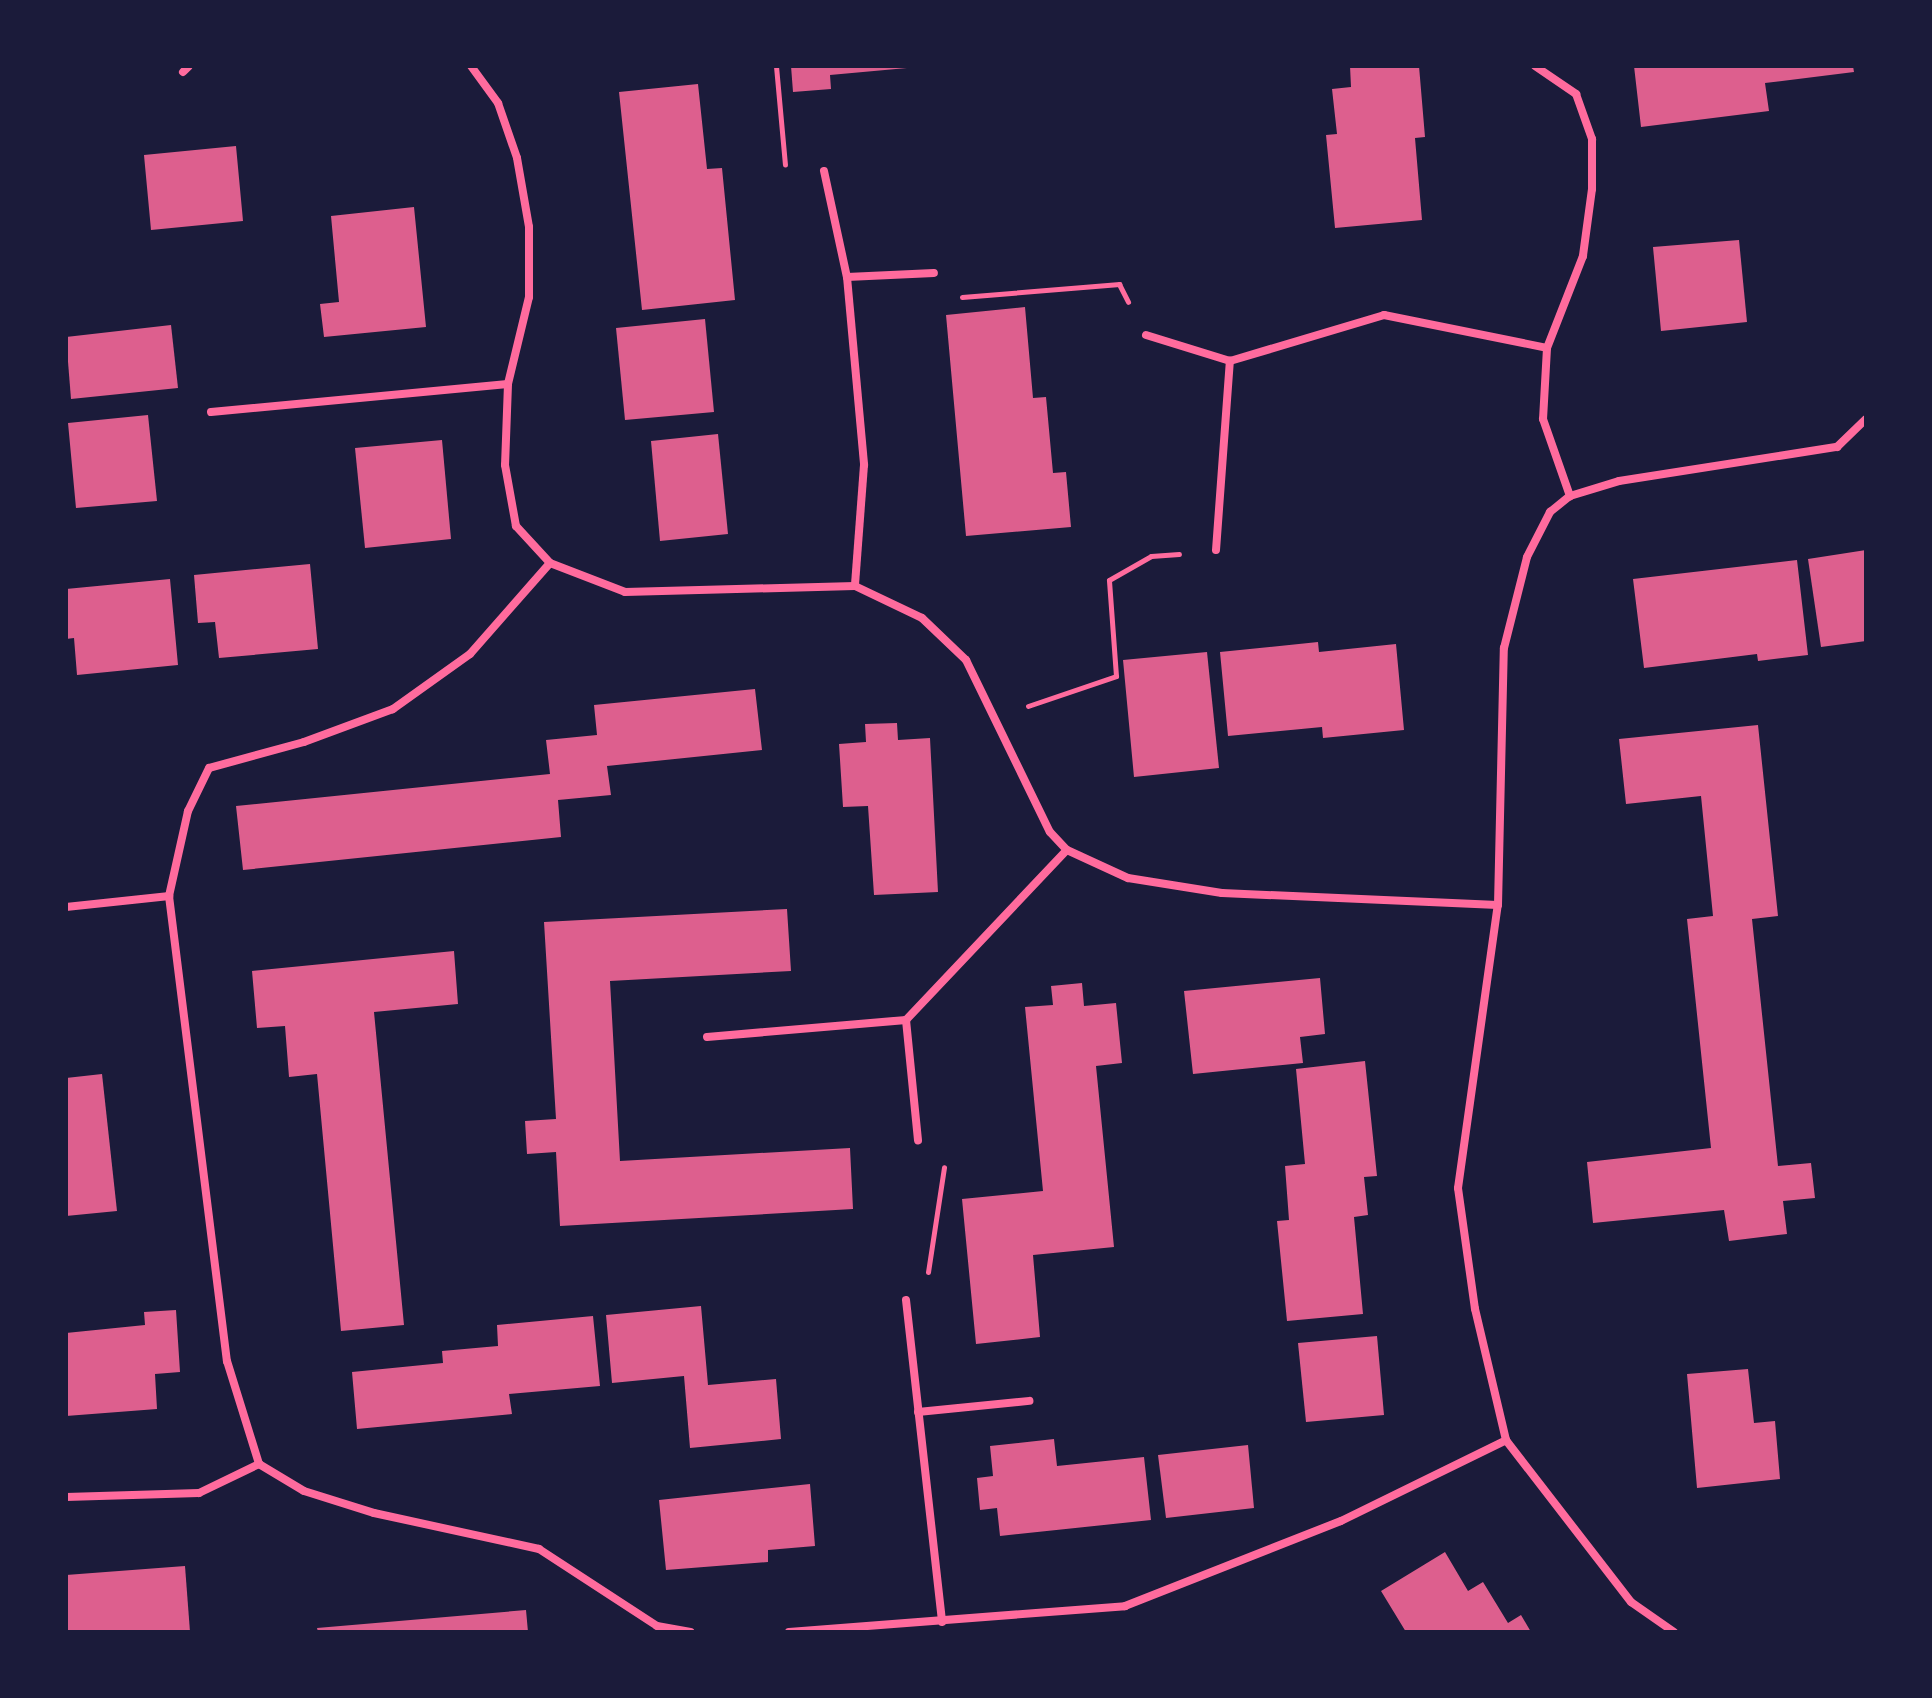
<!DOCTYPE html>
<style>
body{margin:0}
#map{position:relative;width:1932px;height:1698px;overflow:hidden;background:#1b1b3a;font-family:Ubuntu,sans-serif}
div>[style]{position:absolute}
.building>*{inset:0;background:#dd5f8e}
.path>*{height:5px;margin:-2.5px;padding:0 2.5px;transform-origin:2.5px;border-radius:2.5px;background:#ff6b9d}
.minor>*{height:8px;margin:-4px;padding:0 4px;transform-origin:4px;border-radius:4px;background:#ff6b9d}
span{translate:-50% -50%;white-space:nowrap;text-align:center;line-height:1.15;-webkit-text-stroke:8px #1b1b3a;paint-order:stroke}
.frame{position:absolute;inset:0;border:68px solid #1b1b3a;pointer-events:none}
</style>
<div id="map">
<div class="building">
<div style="clip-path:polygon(791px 66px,907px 66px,907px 68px,830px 75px,831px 89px,793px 92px)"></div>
<div style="clip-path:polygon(1350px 66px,1419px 66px,1425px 137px,1415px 138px,1422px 220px,1335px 228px,1326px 135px,1337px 134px,1332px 89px,1351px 87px)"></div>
<div style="clip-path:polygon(1634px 66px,1853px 66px,1854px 72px,1765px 83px,1769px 111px,1641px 127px)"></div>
<div style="clip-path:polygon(698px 84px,707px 169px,722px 168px,735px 300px,642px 310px,619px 92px)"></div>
<div style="clip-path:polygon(236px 146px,243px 221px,151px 230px,144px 155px)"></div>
<div style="clip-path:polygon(414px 207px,426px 327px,324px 337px,320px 304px,339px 302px,331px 216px)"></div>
<div style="clip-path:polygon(1739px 240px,1747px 322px,1661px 331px,1653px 247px)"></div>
<div style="clip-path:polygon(1025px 307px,1033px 398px,1046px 397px,1053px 473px,1066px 472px,1071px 527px,966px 536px,946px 315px)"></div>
<div style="clip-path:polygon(705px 319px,714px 412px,625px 420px,616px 328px)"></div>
<div style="clip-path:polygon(171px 325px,178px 388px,71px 399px,66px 337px)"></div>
<div style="clip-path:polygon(148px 415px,157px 501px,76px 508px,68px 423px)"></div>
<div style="clip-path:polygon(718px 434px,728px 534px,660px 541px,651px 441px)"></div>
<div style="clip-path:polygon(442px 440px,451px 539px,365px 548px,355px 448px)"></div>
<div style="clip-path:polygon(1866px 550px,1866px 641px,1821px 647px,1808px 559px)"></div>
<div style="clip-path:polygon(1797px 560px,1808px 655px,1758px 661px,1757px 654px,1644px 668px,1633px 579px)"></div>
<div style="clip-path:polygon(310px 564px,318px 649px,219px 658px,215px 622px,198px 623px,194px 575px)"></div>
<div style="clip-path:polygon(170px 579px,178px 665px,77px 675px,74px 638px,66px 639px,66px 589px)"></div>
<div style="clip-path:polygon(1318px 642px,1319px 652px,1396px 644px,1404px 730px,1323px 738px,1322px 727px,1228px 736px,1220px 652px)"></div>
<div style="clip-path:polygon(1207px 652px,1219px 768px,1134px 777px,1123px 660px)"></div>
<div style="clip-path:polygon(755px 689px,762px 750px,607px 766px,611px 795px,558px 800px,561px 837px,243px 870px,236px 806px,550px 774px,546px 740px,597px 735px,594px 705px)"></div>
<div style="clip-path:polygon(897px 723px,898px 740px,930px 738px,938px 892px,874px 895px,868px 806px,843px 807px,839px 744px,866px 742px,865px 724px)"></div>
<div style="clip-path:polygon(1758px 725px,1778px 916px,1752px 919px,1778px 1166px,1811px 1163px,1815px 1198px,1783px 1201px,1787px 1234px,1729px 1241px,1724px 1210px,1593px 1223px,1587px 1162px,1711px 1148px,1687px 919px,1713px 916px,1701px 796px,1626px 804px,1619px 739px)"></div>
<div style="clip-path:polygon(787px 909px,791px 971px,610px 981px,620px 1161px,850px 1148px,853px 1209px,560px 1226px,556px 1152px,527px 1154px,525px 1121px,556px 1119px,544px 922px)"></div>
<div style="clip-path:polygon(454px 951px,458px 1004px,374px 1012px,404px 1325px,341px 1331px,317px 1074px,289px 1077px,285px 1026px,257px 1028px,252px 971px)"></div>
<div style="clip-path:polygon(1320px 978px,1325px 1034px,1300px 1037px,1303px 1063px,1193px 1074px,1184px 991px)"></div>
<div style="clip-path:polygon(1082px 983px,1084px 1006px,1116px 1003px,1122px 1063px,1096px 1066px,1114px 1247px,1033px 1255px,1040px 1337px,976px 1344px,962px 1199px,1043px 1191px,1025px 1007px,1053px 1005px,1051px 986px)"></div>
<div style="clip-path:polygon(1365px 1061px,1377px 1176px,1364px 1177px,1368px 1215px,1354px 1217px,1363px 1314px,1287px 1321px,1277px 1221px,1289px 1220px,1285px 1166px,1305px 1164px,1296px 1069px)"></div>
<div style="clip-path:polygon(102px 1074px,117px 1211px,66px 1216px,66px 1078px)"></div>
<div style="clip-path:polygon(701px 1306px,708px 1385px,776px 1379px,781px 1439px,690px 1448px,684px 1376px,612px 1383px,606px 1315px)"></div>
<div style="clip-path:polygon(176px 1310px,180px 1372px,155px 1374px,157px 1409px,66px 1416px,66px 1333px,145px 1325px,144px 1312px)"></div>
<div style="clip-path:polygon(593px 1316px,600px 1386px,509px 1394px,512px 1414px,357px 1429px,352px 1372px,443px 1363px,442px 1351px,498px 1346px,497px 1325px)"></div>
<div style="clip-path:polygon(1377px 1336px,1384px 1415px,1306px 1422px,1298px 1343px)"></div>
<div style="clip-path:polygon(1748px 1369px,1754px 1423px,1775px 1421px,1780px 1479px,1697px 1488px,1687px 1374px)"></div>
<div style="clip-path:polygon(1054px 1439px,1057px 1466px,1144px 1457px,1151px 1520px,1000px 1536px,997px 1508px,980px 1510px,977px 1478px,993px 1476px,990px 1446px)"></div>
<div style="clip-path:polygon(1248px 1445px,1254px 1508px,1166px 1518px,1158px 1455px)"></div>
<div style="clip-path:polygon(810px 1484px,815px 1546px,768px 1550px,768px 1562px,666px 1570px,659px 1500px)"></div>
<div style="clip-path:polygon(1445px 1552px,1468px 1591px,1483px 1582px,1508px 1623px,1521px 1615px,1531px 1632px,1406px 1632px,1381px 1591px)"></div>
<div style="clip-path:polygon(185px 1566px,190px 1632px,66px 1632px,66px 1575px)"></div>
<div style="clip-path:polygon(526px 1610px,528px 1632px,318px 1632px,317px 1628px)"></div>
</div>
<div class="path">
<div style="left:776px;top:66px;width:99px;rotate:84.8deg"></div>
<div style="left:962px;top:297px;width:158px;rotate:-4.7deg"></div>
<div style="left:1119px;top:284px;width:20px;rotate:63deg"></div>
<div style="left:1028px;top:706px;width:93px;rotate:-18.8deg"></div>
<div style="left:1116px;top:676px;width:96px;rotate:-94.2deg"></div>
<div style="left:1109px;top:580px;width:48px;rotate:-29.7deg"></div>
<div style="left:1151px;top:556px;width:28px;rotate:-4deg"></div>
<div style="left:928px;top:1272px;width:106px;rotate:-81.3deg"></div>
</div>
<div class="minor">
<div style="left:471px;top:66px;width:46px;rotate:53.9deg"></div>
<div style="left:498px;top:103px;width:58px;rotate:70.9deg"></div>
<div style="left:517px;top:158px;width:70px;rotate:80.1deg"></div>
<div style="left:529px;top:227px;width:70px;rotate:90deg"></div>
<div style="left:529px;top:297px;width:89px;rotate:103.6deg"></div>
<div style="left:508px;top:384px;width:81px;rotate:92.1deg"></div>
<div style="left:505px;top:465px;width:62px;rotate:79.8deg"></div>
<div style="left:516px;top:526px;width:50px;rotate:47.4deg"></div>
<div style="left:550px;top:563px;width:80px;rotate:21.1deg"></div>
<div style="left:625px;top:592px;width:230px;rotate:-1.5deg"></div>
<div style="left:855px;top:586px;width:74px;rotate:25.5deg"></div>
<div style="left:922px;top:618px;width:61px;rotate:43.7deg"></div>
<div style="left:966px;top:660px;width:191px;rotate:64deg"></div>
<div style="left:1050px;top:832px;width:25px;rotate:47deg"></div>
<div style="left:1067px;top:850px;width:67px;rotate:24.7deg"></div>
<div style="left:1128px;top:878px;width:95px;rotate:9.1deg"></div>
<div style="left:1222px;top:893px;width:276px;rotate:2.5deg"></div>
<div style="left:1535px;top:66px;width:50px;rotate:34.3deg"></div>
<div style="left:1576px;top:94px;width:48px;rotate:70.4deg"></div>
<div style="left:1592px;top:139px;width:50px;rotate:90deg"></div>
<div style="left:1592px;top:189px;width:68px;rotate:97.7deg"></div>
<div style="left:1583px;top:256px;width:99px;rotate:111.4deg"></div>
<div style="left:1547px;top:348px;width:71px;rotate:93.2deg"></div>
<div style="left:1543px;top:419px;width:82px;rotate:70.7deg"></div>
<div style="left:183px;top:72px;width:8px;rotate:-45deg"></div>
<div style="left:824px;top:171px;width:108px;rotate:77.8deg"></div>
<div style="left:847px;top:277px;width:189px;rotate:84.8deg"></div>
<div style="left:864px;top:465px;width:121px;rotate:94.3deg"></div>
<div style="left:847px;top:277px;width:87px;rotate:-2.6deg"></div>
<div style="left:1146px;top:335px;width:88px;rotate:17.2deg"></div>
<div style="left:1230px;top:361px;width:161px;rotate:-16.6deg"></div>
<div style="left:1384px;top:315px;width:166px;rotate:11.4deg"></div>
<div style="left:211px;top:412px;width:298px;rotate:-5.4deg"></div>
<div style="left:1216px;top:550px;width:190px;rotate:-85.8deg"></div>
<div style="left:550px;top:563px;width:121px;rotate:131.3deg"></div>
<div style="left:470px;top:654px;width:95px;rotate:144.5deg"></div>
<div style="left:393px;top:709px;width:95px;rotate:159.7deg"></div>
<div style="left:304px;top:742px;width:98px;rotate:164.7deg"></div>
<div style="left:209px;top:768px;width:48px;rotate:116deg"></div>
<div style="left:188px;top:811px;width:87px;rotate:102.6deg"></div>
<div style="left:169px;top:896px;width:469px;rotate:82.9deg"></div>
<div style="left:227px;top:1361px;width:108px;rotate:72.7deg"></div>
<div style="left:259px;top:1464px;width:52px;rotate:31deg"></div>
<div style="left:304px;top:1491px;width:73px;rotate:17.4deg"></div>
<div style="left:374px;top:1513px;width:169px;rotate:12.3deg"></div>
<div style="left:539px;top:1549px;width:141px;rotate:33.1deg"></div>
<div style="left:657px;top:1626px;width:34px;rotate:10deg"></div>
<div style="left:66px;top:907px;width:104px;rotate:-6.1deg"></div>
<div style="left:906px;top:1020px;width:121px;rotate:84.3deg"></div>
<div style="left:707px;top:1037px;width:200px;rotate:-4.9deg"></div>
<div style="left:906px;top:1020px;width:234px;rotate:-46.6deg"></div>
<div style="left:906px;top:1300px;width:324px;rotate:83.6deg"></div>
<div style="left:918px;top:1412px;width:112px;rotate:-5.7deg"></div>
<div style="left:66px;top:1497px;width:133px;rotate:-1.7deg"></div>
<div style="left:199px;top:1493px;width:67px;rotate:-25.8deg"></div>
<div style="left:789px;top:1632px;width:337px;rotate:-4.4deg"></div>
<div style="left:1125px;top:1606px;width:232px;rotate:-21.5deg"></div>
<div style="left:1341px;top:1521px;width:184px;rotate:-26.1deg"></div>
<div style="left:1674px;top:1632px;width:52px;rotate:-145.1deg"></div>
<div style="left:1631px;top:1602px;width:205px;rotate:-127.7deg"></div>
<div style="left:1506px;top:1440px;width:135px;rotate:-103.3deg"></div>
<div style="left:1475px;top:1309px;width:122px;rotate:-98deg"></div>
<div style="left:1458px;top:1188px;width:286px;rotate:-82deg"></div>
<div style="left:1498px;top:905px;width:257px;rotate:-88.7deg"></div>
<div style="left:1504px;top:648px;width:94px;rotate:-75.8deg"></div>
<div style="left:1527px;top:557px;width:51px;rotate:-62.9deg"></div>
<div style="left:1550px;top:512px;width:26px;rotate:-39deg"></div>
<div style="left:1570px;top:496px;width:51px;rotate:-17deg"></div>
<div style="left:1619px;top:481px;width:221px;rotate:-8.9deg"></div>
<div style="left:1837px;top:447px;width:40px;rotate:-44deg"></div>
</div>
<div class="frame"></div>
</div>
